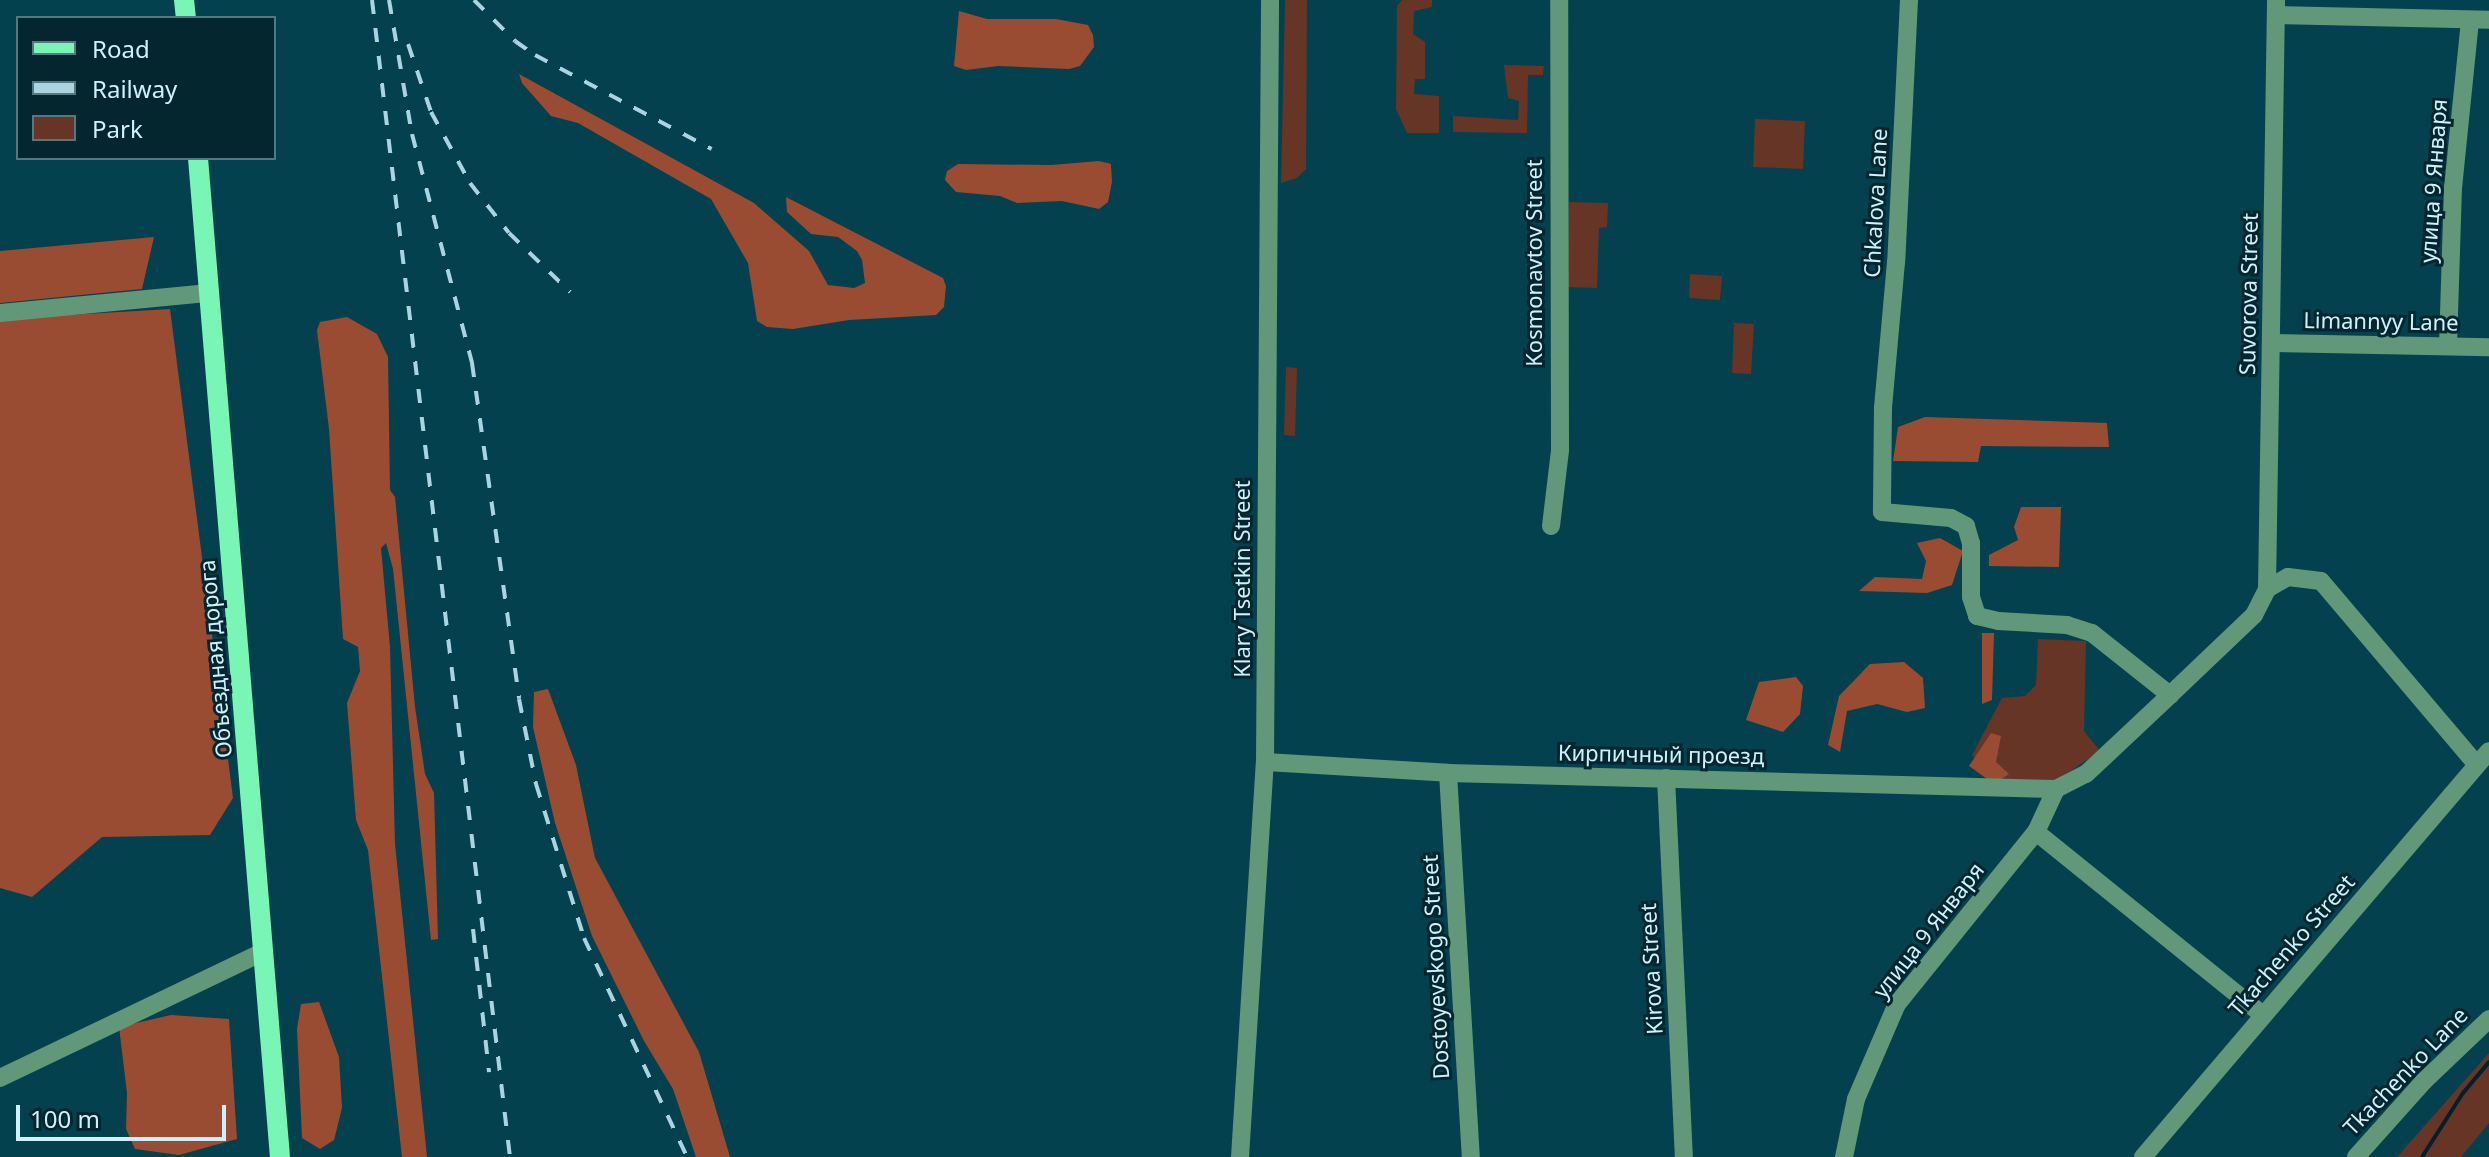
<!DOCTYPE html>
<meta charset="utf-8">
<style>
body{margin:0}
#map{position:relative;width:2489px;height:1157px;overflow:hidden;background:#03414f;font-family:"Noto Sans",sans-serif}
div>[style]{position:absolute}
.green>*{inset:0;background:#663526}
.forest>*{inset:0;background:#994c32}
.stream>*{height:4px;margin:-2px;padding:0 2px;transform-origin:2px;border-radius:2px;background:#00212b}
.minor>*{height:18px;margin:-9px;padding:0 9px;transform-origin:9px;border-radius:9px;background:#609879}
.major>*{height:20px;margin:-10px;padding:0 10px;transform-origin:10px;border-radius:10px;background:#79f6b5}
.rail>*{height:4px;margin-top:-2px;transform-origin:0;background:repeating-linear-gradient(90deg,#abd4e0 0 14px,transparent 0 28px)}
span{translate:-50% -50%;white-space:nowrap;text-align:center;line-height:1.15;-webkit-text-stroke:6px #04262e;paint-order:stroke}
.street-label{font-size:22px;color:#cdf2fd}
.legend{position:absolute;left:16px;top:16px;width:260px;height:144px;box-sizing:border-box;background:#04262e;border:2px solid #547881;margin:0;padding:10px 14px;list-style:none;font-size:24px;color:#cdf2fd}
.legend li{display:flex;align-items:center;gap:16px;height:40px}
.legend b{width:40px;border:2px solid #547881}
.scale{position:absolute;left:16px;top:1105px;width:210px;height:36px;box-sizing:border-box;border:4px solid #cdf2fd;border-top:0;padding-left:10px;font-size:24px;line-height:28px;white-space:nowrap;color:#cdf2fd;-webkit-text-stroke:6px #04262e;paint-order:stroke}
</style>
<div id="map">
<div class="green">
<div style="clip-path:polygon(1285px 0,1307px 0,1306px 169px,1297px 178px,1281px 183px)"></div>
<div style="clip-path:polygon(1402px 0,1432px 0,1432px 7px,1414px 11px,1413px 34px,1425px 42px,1425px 79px,1415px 79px,1414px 94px,1439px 96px,1439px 133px,1407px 133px,1396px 109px,1397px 6px)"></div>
<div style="clip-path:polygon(1504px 65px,1544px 66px,1543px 75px,1528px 75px,1527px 133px,1453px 132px,1453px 116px,1518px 120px,1519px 101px,1508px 98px)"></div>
<div style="clip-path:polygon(1755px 119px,1805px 121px,1803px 169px,1753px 167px)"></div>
<div style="clip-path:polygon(1569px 202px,1608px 203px,1607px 227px,1599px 228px,1597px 288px,1567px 287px)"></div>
<div style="clip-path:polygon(1690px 274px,1722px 276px,1720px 300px,1689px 298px)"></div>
<div style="clip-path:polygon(1734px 323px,1754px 324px,1751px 374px,1732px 373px)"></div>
<div style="clip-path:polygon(1286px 367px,1297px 368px,1295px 436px,1284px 435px)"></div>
<div style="clip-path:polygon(2038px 639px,2086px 641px,2084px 731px,2100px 751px,2053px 783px,1992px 780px,1972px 755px,2002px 698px,2025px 696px,2036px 685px)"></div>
<div style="clip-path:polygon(2489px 1053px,2489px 1123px,2461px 1157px,2397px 1157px)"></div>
</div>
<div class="forest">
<div style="clip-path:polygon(959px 11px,987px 19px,1056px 19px,1088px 25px,1093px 35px,1094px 47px,1080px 66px,1069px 69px,998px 66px,966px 70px,954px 66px)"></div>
<div style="clip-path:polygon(519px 74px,754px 203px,809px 251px,828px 285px,854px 288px,865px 283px,862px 260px,857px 251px,838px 237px,811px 234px,787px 212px,786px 197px,943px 278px,946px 286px,944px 307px,936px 315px,849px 320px,793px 329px,767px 327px,757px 321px,748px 263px,711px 199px,578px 123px,551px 116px,522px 83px)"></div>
<div style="clip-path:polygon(1099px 161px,1111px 164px,1112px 182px,1108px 202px,1099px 209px,1062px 201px,1017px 203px,1000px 196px,956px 192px,945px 180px,947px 171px,958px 164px,1051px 165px)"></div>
<div style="clip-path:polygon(154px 237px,142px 289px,0 303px,0 251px)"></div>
<div style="clip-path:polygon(170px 309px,233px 798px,210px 835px,102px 837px,32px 897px,0 888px,0 319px)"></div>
<div style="clip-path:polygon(347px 317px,377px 334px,388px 357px,390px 490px,395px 497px,415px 707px,425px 774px,434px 793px,438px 939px,431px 940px,393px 569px,386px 543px,381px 548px,390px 647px,395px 844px,427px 1157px,402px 1157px,368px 850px,356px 820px,347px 703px,360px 671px,358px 647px,343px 639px,329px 429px,317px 330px,320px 322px)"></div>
<div style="clip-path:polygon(1925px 417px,2107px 423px,2109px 447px,1981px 446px,1978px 462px,1893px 461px,1898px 427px)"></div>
<div style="clip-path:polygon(2021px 507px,2061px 507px,2059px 567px,1989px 566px,1989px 555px,2018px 540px,2014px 527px)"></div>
<div style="clip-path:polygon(1940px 538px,1963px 551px,1952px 585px,1927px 593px,1859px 591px,1875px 577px,1922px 579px,1926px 561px,1917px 543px)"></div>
<div style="clip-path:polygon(1982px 633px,1994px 633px,1992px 700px,1982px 704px)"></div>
<div style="clip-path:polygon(1904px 662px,1923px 678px,1925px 708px,1907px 712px,1877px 704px,1847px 711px,1840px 752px,1828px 745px,1839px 696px,1870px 664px)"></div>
<div style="clip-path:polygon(1796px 677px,1803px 686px,1800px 714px,1783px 732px,1746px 720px,1759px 682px)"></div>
<div style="clip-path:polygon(548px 689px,576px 765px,595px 858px,699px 1052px,730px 1157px,696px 1157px,673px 1089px,644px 1041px,592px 936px,555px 823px,533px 727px,534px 692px)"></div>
<div style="clip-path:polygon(1991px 733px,2001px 736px,1996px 762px,2009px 774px,1994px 784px,1969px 766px)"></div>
<div style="clip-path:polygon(319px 1002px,339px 1057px,342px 1108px,334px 1140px,320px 1149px,302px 1138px,297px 1029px,301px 1004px)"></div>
<div style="clip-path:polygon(171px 1015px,229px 1019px,237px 1139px,179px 1155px,135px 1149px,126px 1129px,127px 1093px,119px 1027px)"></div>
</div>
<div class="stream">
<div style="left:2422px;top:1157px;width:76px;rotate:-57.4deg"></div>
<div style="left:2463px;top:1093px;width:40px;rotate:-50deg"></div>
</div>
<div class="minor">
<div style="left:1909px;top:0;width:262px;rotate:92.8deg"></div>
<div style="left:1896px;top:262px;width:147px;rotate:95.1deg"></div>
<div style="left:1883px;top:408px;width:104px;rotate:90.6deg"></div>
<div style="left:1882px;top:512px;width:69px;rotate:5deg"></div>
<div style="left:1951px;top:518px;width:17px;rotate:28deg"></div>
<div style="left:1966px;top:526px;width:18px;rotate:74deg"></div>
<div style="left:1971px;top:543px;width:54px;rotate:90deg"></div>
<div style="left:1971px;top:597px;width:20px;rotate:72deg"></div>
<div style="left:1977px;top:616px;width:22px;rotate:13deg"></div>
<div style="left:1998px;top:621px;width:69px;rotate:3.3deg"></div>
<div style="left:2067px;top:625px;width:26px;rotate:18deg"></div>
<div style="left:2092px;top:633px;width:100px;rotate:38.5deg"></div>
<div style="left:2276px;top:15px;width:213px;rotate:1.3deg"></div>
<div style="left:0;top:313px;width:210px;rotate:-5.5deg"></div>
<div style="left:2271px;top:343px;width:218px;rotate:1.1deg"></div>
<div style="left:2448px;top:346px;width:158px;rotate:-88.2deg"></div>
<div style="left:2453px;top:188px;width:169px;rotate:-84.2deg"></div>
<div style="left:1551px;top:526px;width:77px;rotate:-83.2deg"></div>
<div style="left:1560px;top:450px;width:450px;rotate:-90.1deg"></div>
<div style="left:2267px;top:589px;width:589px;rotate:-89.12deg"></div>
<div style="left:1265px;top:762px;width:183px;rotate:3.4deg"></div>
<div style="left:1448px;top:773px;width:608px;rotate:1.51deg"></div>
<div style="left:1448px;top:773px;width:385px;rotate:86.6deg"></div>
<div style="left:1666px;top:778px;width:379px;rotate:87.3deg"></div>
<div style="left:2036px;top:832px;width:292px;rotate:38.9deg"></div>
<div style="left:0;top:1078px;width:292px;rotate:-25.6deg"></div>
<div style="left:1240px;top:1157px;width:396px;rotate:-86.4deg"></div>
<div style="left:1265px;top:762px;width:762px;rotate:-89.62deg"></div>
<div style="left:1844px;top:1157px;width:59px;rotate:-78.3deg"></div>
<div style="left:1856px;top:1099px;width:103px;rotate:-66.7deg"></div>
<div style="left:1897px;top:1004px;width:221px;rotate:-51.1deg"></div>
<div style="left:2036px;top:832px;width:47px;rotate:-65.1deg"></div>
<div style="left:2056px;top:789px;width:34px;rotate:-27deg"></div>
<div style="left:2086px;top:774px;width:115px;rotate:-43.2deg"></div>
<div style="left:2170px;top:695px;width:116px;rotate:-43.6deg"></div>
<div style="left:2254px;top:615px;width:29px;rotate:-63deg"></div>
<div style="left:2267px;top:589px;width:24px;rotate:-30deg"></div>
<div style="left:2288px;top:577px;width:33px;rotate:7deg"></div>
<div style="left:2321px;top:581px;width:241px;rotate:49.7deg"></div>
<div style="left:2143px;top:1157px;width:533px;rotate:-49.56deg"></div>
<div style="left:2356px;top:1157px;width:102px;rotate:-48.2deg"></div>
<div style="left:2424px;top:1081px;width:90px;rotate:-43.6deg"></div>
</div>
<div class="major">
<div style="left:184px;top:0;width:18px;rotate:84deg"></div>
<div style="left:198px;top:158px;width:1002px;rotate:85.31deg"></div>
</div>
<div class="rail">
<div style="left:372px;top:0;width:1165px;rotate:83.2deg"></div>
<div style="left:389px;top:0;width:136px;rotate:80.3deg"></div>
<div style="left:412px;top:134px;width:237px;rotate:75.3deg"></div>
<div style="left:472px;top:363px;width:339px;rotate:82deg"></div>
<div style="left:519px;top:699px;width:87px;rotate:78.7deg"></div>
<div style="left:536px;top:784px;width:161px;rotate:72.7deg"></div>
<div style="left:584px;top:938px;width:242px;rotate:64.8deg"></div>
<div style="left:474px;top:0;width:58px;rotate:45deg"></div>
<div style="left:515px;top:41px;width:24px;rotate:35deg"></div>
<div style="left:535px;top:55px;width:200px;rotate:28deg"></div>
<div style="left:408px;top:44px;width:72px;rotate:71.3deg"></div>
<div style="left:431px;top:112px;width:81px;rotate:61.2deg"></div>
<div style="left:470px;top:183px;width:63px;rotate:52deg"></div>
<div style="left:509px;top:233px;width:85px;rotate:44deg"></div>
<div style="left:473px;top:929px;width:144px;rotate:83.6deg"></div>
</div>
<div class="street-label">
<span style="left:2433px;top:181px;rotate:-86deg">улица 9 Января</span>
<span style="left:1875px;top:203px;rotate:-87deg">Chkalova Lane</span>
<span style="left:1534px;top:263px;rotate:-90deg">Kosmonavtov Street</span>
<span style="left:2248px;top:294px;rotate:-89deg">Suvorova Street</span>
<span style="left:2381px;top:321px;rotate:1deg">Limannyy Lane</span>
<span style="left:1242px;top:579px;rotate:-90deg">Klary Tsetkin Street</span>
<span style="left:215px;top:659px;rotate:-95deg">Объездная дорога</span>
<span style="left:1661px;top:754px;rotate:1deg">Кирпичный проезд</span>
<span style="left:1928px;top:930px;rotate:-52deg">улица 9 Января</span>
<span style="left:2291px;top:945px;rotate:-49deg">Tkachenko Street</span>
<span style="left:1435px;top:967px;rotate:-93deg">Dostoyevskogo Street</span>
<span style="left:1651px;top:969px;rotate:-93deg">Kirova Street</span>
<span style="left:2405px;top:1071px;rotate:-46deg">Tkachenko Lane</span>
</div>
<ul class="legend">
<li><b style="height:10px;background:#79f6b5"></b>Road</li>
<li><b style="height:10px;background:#abd4e0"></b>Railway</li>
<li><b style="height:22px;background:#663526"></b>Park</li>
</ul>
<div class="scale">100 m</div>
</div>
